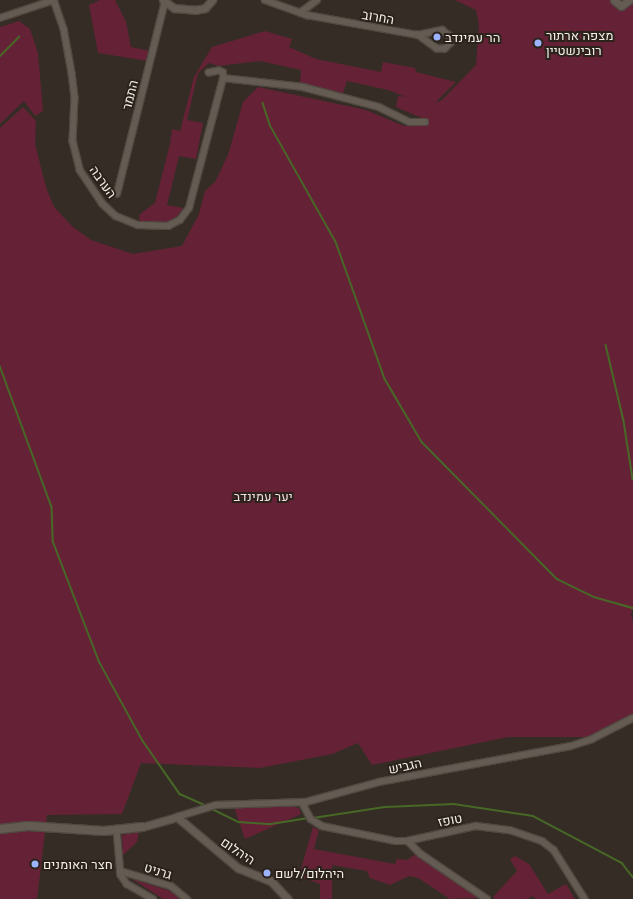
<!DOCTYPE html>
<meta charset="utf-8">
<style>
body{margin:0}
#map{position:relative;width:633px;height:899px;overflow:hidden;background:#352d25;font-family:Lato,Heebo,sans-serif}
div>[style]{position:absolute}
.green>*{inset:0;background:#652136}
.stream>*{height:1.5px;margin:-0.75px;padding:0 0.75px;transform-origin:0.75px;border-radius:0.75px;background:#476827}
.roads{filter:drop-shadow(1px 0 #504942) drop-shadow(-1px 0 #504942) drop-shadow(0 1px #504942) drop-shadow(0 -1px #504942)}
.minor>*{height:5.5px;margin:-2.75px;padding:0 2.75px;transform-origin:2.75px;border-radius:2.75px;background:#645b52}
.tertiary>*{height:7px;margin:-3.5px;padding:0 3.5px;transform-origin:3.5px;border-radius:3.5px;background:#645b52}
.secondary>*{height:8px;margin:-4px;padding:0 4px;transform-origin:4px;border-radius:4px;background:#645b52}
.dots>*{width:11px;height:11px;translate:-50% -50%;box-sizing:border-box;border:2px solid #2b231b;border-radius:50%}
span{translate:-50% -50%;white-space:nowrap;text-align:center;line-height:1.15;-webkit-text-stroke:4px #2b231b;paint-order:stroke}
.street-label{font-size:13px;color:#f3eee8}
.poi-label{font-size:13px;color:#f3eee8}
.left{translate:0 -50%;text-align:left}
.park-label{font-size:13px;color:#f3dce0}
</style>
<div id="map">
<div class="green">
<div style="clip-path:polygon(100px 0,115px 0,126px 22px,131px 47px,150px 51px,148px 61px,98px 53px,89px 5px)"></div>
<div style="clip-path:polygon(455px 0,633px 0,633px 608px,631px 615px,633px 620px,633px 714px,586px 737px,508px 737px,372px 765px,358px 743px,332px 754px,260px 768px,141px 763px,122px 814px,47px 815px,37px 899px,0 899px,0 128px,23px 107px,36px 121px,35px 144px,46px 187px,54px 207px,73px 227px,91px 240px,133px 254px,182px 246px,199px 214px,205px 191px,215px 182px,228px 155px,243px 102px,258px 87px,366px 110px,404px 126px,422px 123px,422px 118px,396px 107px,398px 96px,406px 97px,388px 90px,347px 81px,343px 93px,300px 83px,301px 70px,260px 61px,218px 66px,209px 63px,198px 73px,187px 120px,203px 123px,196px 159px,179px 156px,167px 205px,183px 208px,178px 216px,168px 222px,139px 222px,140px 214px,155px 203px,170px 144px,172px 129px,180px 131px,194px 77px,212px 47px,265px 31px,292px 39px,289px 47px,316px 59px,381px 72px,383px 62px,415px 68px,416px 72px,456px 82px,435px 103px,442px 100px,476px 65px,479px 25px,476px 10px)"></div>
<div style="clip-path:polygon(19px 21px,30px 29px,38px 53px,43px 111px,35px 116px,24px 101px,0 124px,0 27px)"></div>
<div style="clip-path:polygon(234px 807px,293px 807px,299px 808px,301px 814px,245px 839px)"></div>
<div style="clip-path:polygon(313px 827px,319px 830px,314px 849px,395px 864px,397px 859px,407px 860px,416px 854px,479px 898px,450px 899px,418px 878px,409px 876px,390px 885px,370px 878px,367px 871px,332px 865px,332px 899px,320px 899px,320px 884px,299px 876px)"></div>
<div style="clip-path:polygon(139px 832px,137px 842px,123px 855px,122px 835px)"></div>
<div style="clip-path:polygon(515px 856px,529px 864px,548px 894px,566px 884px,575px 899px,535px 899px,533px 896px,527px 899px,495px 899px,493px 897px,517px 871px,510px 859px)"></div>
<div style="clip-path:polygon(132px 879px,170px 891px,181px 899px,163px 899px)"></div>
</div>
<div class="stream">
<div style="left:0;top:56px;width:27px;rotate:-45deg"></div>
<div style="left:263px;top:103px;width:23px;rotate:72deg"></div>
<div style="left:270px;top:125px;width:134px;rotate:60.6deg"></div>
<div style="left:336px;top:242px;width:145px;rotate:70.3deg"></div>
<div style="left:385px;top:379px;width:73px;rotate:59.6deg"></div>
<div style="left:422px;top:442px;width:192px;rotate:45.4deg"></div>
<div style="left:557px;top:579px;width:41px;rotate:25.9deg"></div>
<div style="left:594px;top:597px;width:41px;rotate:15.8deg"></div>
<div style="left:606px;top:345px;width:78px;rotate:76.7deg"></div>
<div style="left:624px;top:421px;width:59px;rotate:81.2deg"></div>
<div style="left:0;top:366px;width:150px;rotate:69.8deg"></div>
<div style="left:52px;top:507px;width:34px;rotate:88deg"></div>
<div style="left:53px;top:541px;width:129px;rotate:69deg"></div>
<div style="left:99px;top:661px;width:91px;rotate:61.2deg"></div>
<div style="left:143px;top:741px;width:65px;rotate:55.1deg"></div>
<div style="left:180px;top:794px;width:30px;rotate:24deg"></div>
<div style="left:212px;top:809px;width:30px;rotate:26deg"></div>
<div style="left:239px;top:822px;width:32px;rotate:4deg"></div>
<div style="left:271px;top:824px;width:38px;rotate:-9deg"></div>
<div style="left:313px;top:818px;width:74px;rotate:-8.6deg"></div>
<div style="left:386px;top:807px;width:68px;rotate:-2.5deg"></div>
<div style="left:454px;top:804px;width:80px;rotate:8.6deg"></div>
<div style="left:533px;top:816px;width:101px;rotate:27.8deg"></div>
<div style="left:622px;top:863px;width:18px;rotate:52deg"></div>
</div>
<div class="roads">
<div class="minor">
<div style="left:265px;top:0;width:45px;rotate:19.7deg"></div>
<div style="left:307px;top:15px;width:113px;rotate:10.2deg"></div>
<div style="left:418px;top:35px;width:25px;rotate:-12deg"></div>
<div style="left:442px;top:30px;width:9px;rotate:36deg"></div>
<div style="left:449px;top:35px;width:8px;rotate:76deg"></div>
<div style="left:451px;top:43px;width:8px;rotate:135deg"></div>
<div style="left:445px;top:49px;width:8px;rotate:180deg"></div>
<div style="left:437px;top:49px;width:24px;rotate:-144deg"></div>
<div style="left:300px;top:13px;width:21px;rotate:-37deg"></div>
<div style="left:0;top:18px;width:57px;rotate:-18.4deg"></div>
<div style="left:54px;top:0;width:31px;rotate:71deg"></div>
<div style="left:64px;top:29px;width:45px;rotate:79.7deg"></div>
<div style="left:72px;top:73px;width:25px;rotate:83deg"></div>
<div style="left:75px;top:98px;width:43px;rotate:92.7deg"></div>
<div style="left:73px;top:141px;width:30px;rotate:76deg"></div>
<div style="left:80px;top:170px;width:40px;rotate:56deg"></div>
<div style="left:102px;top:203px;width:19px;rotate:43deg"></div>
<div style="left:116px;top:216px;width:24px;rotate:22deg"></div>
<div style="left:138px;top:225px;width:30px;rotate:2deg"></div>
<div style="left:168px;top:226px;width:13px;rotate:-27deg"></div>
<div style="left:180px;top:220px;width:15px;rotate:-53deg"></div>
<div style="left:189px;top:208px;width:134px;rotate:-75.3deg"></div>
<div style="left:223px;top:78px;width:5px;rotate:-90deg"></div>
<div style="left:223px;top:73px;width:4px;rotate:-153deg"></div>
<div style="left:219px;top:71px;width:10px;rotate:169deg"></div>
<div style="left:223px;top:78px;width:81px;rotate:6.4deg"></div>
<div style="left:303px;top:87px;width:79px;rotate:14.7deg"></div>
<div style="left:379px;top:107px;width:34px;rotate:26deg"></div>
<div style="left:410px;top:122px;width:15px"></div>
<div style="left:117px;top:194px;width:198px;rotate:-76deg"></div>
<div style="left:302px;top:802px;width:19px;rotate:62deg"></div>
<div style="left:311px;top:819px;width:13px;rotate:32deg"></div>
<div style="left:322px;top:826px;width:75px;rotate:11.6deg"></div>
<div style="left:395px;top:841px;width:12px"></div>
<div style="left:407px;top:841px;width:71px;rotate:-12.3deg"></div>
<div style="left:476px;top:826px;width:34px;rotate:7deg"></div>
<div style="left:510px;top:830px;width:34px;rotate:19deg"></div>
<div style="left:542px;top:841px;width:15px;rotate:37deg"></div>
<div style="left:554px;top:850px;width:58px;rotate:57.7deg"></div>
<div style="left:177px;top:817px;width:41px;rotate:-17.1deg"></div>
<div style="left:216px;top:805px;width:90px;rotate:-1.9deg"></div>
<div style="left:306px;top:802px;width:76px;rotate:-15.3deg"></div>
<div style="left:379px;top:782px;width:195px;rotate:-10.6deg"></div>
<div style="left:571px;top:746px;width:22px;rotate:-18deg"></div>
<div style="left:592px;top:739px;width:46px;rotate:-27.1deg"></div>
<div style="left:117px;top:830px;width:45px;rotate:84.9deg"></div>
<div style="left:121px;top:875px;width:11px;rotate:56deg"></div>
<div style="left:127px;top:884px;width:30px;rotate:30deg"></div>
<div style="left:408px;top:841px;width:18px;rotate:45deg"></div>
<div style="left:421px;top:854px;width:80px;rotate:34.3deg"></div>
<div style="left:120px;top:871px;width:53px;rotate:16.4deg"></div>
<div style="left:171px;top:886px;width:21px;rotate:39deg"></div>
</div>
<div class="tertiary">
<div style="left:163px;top:0;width:14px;rotate:36deg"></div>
<div style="left:174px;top:8px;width:21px;rotate:5deg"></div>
<div style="left:195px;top:10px;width:10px;rotate:-11deg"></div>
<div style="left:205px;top:8px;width:11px;rotate:-49deg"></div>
<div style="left:614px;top:0;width:9px;rotate:41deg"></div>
<div style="left:621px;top:6px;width:10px;rotate:-37deg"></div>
<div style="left:142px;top:827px;width:36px;rotate:-16deg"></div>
<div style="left:177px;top:817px;width:80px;rotate:39.9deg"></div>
<div style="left:238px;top:868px;width:35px;rotate:22deg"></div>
<div style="left:271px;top:881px;width:25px;rotate:47deg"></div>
</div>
<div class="secondary">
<div style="left:0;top:829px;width:28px;rotate:-6deg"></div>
<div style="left:28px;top:826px;width:76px;rotate:3.8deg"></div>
<div style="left:104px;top:831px;width:38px;rotate:-6deg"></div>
</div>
</div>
<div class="dots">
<div style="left:437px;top:37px;background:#9cb4fd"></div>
<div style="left:538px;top:43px;background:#9cb4fd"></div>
<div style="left:35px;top:864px;background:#9cb4fd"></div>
<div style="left:267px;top:873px;background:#9cb4fd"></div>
</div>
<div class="street-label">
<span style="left:378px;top:17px;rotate:10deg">החרוב</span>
<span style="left:130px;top:95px;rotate:-76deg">התמר</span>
<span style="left:103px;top:182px;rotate:55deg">הערבה</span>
<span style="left:405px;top:766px;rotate:-12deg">הגביש</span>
<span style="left:450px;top:820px;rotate:-11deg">טופז</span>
<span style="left:238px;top:851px;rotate:34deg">היהלום</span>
<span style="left:158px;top:871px;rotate:18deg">גרניט</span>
</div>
<div class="poi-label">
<span class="left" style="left:546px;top:43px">מצפה ארתור<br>רובינשטיין</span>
<span class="left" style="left:445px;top:37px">הר עמינדב</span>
<span class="left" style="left:43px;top:864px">חצר האומנים</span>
<span class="left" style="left:275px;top:873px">היהלום/לשם</span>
</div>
<div class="park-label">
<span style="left:263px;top:496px">יער עמינדב</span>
</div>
</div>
